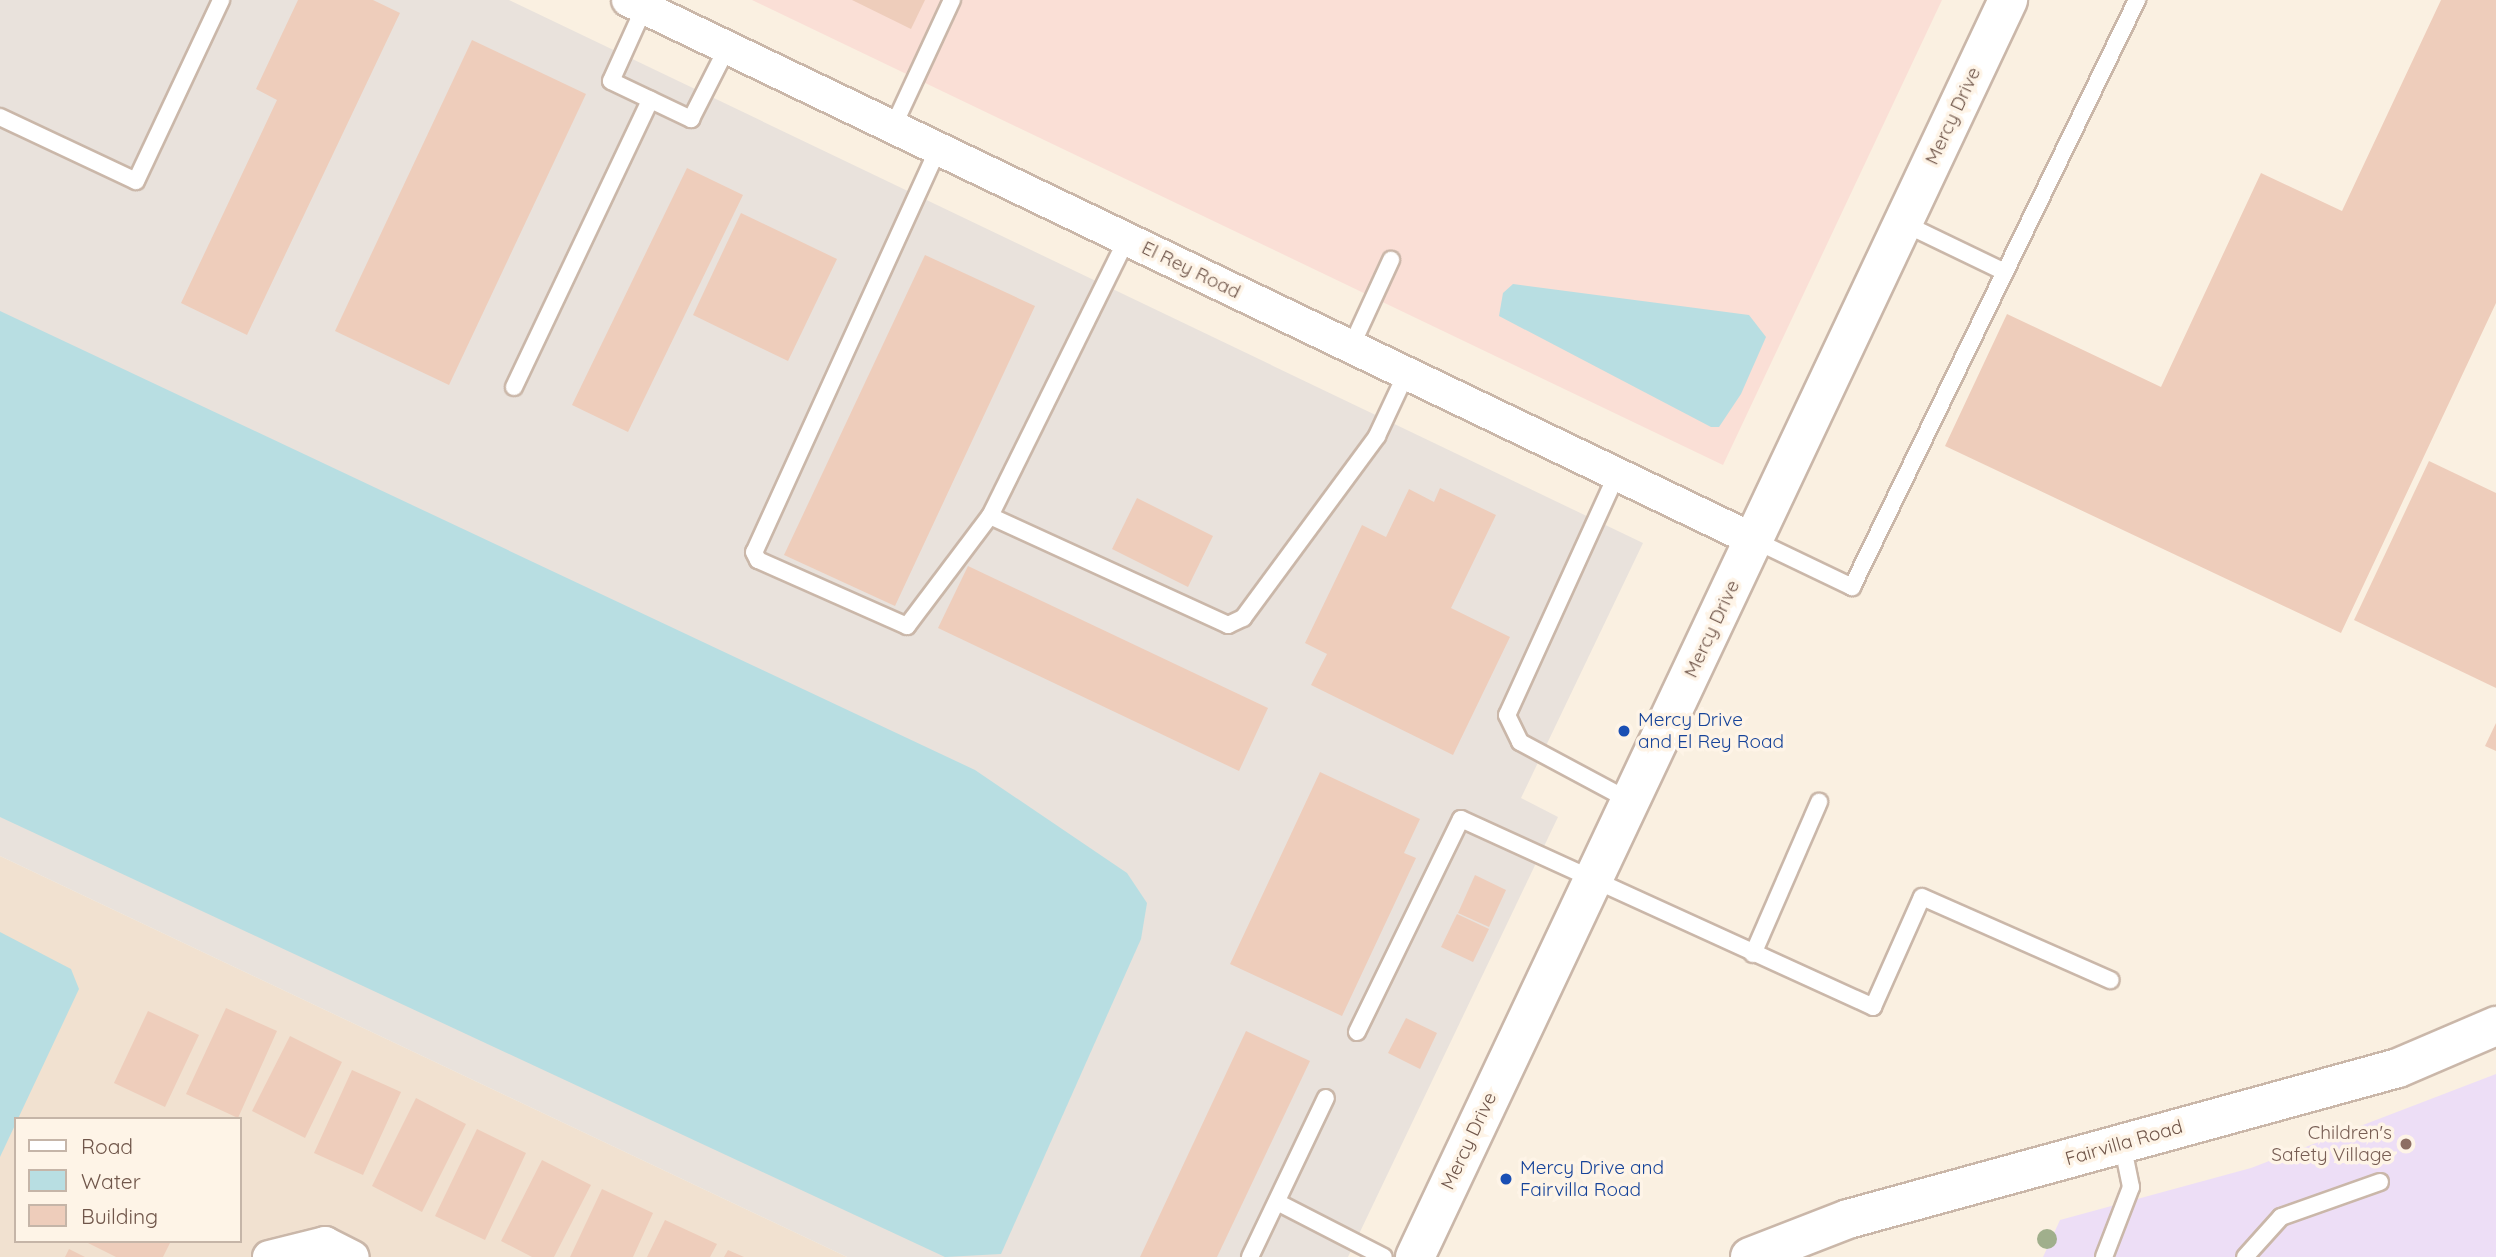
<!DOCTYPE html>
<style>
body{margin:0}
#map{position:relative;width:2496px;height:1257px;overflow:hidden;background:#faf0e1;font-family:Quicksand,sans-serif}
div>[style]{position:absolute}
.residential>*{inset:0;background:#f1e1d0}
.commercial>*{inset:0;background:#fadfd6}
.industrial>*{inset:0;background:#e9e2dc}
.education>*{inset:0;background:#eddef6}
.water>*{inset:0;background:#b8dee2}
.building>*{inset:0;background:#eecdbb}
.roads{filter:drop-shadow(2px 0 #cab7a9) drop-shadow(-2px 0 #cab7a9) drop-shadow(0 2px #cab7a9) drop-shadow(0 -2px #cab7a9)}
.service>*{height:16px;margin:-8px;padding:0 8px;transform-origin:8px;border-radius:8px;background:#fff}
.minor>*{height:32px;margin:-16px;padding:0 16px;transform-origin:16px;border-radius:16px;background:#fff}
.tertiary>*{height:38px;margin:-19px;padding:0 19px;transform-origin:19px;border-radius:19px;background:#fff}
.trees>*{width:20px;height:20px;margin:-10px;border-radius:50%;background:#a0af8c}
.dots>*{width:19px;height:19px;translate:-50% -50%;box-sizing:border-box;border:4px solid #fef4e7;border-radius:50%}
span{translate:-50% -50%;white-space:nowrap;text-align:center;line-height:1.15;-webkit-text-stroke:7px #fef4e7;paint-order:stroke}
.street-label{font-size:19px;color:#70564a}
.transit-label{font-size:19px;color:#164399}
.left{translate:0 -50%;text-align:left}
.education-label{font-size:19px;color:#785e54}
.right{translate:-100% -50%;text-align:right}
.legend{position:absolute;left:14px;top:1117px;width:228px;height:126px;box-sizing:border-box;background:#fef4e7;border:2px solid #c5b5a8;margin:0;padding:9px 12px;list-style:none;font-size:21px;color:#70564a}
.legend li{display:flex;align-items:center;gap:14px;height:35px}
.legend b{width:35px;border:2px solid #c5b5a8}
</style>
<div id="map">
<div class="residential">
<div style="clip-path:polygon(evenodd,0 856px,847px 1257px,0 1257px,0 856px,16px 1119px,240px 1119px,240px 1241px,16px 1241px,16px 1119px)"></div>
</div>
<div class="commercial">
<div style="clip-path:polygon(752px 0,1942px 0,1723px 465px)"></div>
</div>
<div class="industrial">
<div style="clip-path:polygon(0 0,509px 0,1643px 543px,1521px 798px,1558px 817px,1348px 1257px,847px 1257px,0 856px)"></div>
</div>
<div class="education">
<div style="clip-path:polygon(2496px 1074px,2496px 1257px,2043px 1257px,2060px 1220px,2251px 1168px)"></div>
</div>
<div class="water">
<div style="clip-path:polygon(1513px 284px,1749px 315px,1766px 337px,1741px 394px,1719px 427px,1711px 427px,1499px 316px,1503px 293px)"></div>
<div style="clip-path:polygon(0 311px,975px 770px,1127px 873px,1147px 903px,1141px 939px,1001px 1254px,945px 1257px,0 817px)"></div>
<div style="clip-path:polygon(0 932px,71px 969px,79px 989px,0 1157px)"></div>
</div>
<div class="building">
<div style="clip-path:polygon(298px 0,373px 0,400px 13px,247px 335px,181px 303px,277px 100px,256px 89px)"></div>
<div style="clip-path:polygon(852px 0,925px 0,911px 29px)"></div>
<div style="clip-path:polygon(2441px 0,2496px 0,2496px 303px,2341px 633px,1945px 446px,2007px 314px,2161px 387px,2261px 173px,2342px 211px)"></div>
<div style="clip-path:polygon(472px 40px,586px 94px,449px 385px,335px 331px)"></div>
<div style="clip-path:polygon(687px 168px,743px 195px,628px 432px,572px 405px)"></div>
<div style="clip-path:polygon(741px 213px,837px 259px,788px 361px,693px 315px)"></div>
<div style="clip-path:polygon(925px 255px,1035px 306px,895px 606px,784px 555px)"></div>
<div style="clip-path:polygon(2429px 461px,2496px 493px,2496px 688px,2354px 620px)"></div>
<div style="clip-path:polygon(1440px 488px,1496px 515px,1451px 608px,1510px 637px,1453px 755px,1311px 685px,1327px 654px,1305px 643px,1362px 525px,1386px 537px,1409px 489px,1434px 502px)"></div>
<div style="clip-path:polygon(1137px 498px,1213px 536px,1188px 587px,1112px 549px)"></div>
<div style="clip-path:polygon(968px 566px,1268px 708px,1239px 771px,938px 628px)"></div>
<div style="clip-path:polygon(2496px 723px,2496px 751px,2485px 746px)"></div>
<div style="clip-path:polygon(1320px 772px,1420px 819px,1404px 853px,1416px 858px,1342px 1016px,1230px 964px)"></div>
<div style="clip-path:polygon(1475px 875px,1506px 890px,1489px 927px,1458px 913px)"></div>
<div style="clip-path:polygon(1457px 914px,1489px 929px,1473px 962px,1441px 947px)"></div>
<div style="clip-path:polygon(226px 1008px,277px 1031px,238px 1118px,186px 1094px)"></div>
<div style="clip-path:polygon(148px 1011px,199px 1035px,165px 1107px,114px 1083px)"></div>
<div style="clip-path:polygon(1406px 1018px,1437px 1033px,1420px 1069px,1388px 1053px)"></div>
<div style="clip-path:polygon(1246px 1031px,1310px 1061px,1217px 1257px,1140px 1257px)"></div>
<div style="clip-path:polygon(290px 1036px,342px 1062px,305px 1138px,252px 1111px)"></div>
<div style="clip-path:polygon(352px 1070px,401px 1092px,363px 1175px,314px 1153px)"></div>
<div style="clip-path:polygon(416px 1098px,466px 1124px,422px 1212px,372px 1186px)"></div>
<div style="clip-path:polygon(477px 1129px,526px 1153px,485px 1240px,435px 1216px)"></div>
<div style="clip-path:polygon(542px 1160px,591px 1185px,554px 1257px,532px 1257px,501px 1241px)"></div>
<div style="clip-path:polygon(602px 1189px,653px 1213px,633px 1257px,570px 1257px)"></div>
<div style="clip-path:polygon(665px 1220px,717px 1244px,710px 1257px,647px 1257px)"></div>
<div style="clip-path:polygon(84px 1241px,171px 1241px,163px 1257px,116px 1257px)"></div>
<div style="clip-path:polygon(69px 1249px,85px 1257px,65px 1257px)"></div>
<div style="clip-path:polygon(728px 1250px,744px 1257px,724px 1257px)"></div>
</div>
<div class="roads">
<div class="service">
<div style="left:644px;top:8px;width:80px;rotate:114.3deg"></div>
<div style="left:611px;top:81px;width:89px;rotate:25.4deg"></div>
<div style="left:691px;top:119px;width:80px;rotate:-63.1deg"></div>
<div style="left:0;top:117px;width:150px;rotate:25.2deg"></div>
<div style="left:136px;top:181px;width:200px;rotate:-64.8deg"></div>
<div style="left:893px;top:127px;width:140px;rotate:-65.1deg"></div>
<div style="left:938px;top:149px;width:443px;rotate:114.5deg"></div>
<div style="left:754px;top:552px;width:9px;rotate:63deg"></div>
<div style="left:758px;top:560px;width:163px;rotate:23.9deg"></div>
<div style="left:907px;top:626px;width:138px;rotate:-53deg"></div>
<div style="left:990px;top:516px;width:309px;rotate:-63.7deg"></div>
<div style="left:1903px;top:223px;width:113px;rotate:25.7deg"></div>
<div style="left:1351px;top:347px;width:96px;rotate:-65.3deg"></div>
<div style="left:514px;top:387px;width:318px;rotate:-64.6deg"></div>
<div style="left:1617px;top:474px;width:265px;rotate:114.5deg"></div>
<div style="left:1507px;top:715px;width:30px;rotate:64deg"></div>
<div style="left:1520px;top:742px;width:125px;rotate:28.2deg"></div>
<div style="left:990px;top:516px;width:262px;rotate:24.6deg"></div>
<div style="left:1228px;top:625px;width:17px;rotate:-25deg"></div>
<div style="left:1243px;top:618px;width:226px;rotate:-53.6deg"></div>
<div style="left:1377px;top:436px;width:68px;rotate:-64.9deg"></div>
<div style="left:1754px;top:540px;width:109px;rotate:25.6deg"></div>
<div style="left:1852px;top:587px;width:653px;rotate:-64.1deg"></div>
<div style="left:1753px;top:954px;width:166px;rotate:-66.5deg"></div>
<div style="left:1357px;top:1032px;width:237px;rotate:-64deg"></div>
<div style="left:1461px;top:819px;width:453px;rotate:24.5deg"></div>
<div style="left:1873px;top:1007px;width:120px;rotate:-66deg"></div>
<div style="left:1922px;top:897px;width:206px;rotate:23.8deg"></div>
<div style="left:1277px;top:1202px;width:120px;rotate:27.2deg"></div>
<div style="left:1250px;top:1257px;width:176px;rotate:-64.5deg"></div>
<div style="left:2104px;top:1257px;width:75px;rotate:-68.9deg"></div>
<div style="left:2131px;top:1187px;width:45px;rotate:-101.6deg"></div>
<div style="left:2245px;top:1257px;width:54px;rotate:-48deg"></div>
<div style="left:2281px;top:1217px;width:105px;rotate:-19.5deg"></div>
</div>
<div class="minor">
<div style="left:628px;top:0;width:1249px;rotate:25.62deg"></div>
<div style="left:269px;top:1257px;width:58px;rotate:-14deg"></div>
<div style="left:325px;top:1243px;width:31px;rotate:27deg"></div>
</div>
<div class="tertiary">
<div style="left:1415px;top:1257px;width:1390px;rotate:-64.74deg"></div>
<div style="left:1750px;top:1257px;width:105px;rotate:-21.2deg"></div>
<div style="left:1848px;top:1219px;width:570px;rotate:-15.35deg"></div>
<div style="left:2398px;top:1068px;width:107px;rotate:-23.2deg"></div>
</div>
</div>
<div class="trees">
<div style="left:2047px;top:1239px"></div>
</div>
<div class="dots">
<div style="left:1624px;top:731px;background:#1a4fb4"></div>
<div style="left:2406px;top:1144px;background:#8d6e63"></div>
<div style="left:1506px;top:1179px;background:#1a4fb4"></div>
</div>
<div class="street-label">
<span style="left:1953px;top:116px;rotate:-65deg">Mercy Drive</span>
<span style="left:1191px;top:270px;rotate:26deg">El Rey Road</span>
<span style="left:1712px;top:629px;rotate:-65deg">Mercy Drive</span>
<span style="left:1469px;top:1141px;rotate:-65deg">Mercy Drive</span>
<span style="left:2124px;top:1143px;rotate:-16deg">Fairvilla Road</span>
</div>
<div class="transit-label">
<span class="left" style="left:1638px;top:731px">Mercy Drive<br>and El Rey Road</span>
<span class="left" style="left:1520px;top:1179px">Mercy Drive and<br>Fairvilla Road</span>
</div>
<div class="education-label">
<span class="right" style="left:2392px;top:1144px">Children's<br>Safety Village</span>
</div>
<ul class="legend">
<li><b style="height:9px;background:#fff"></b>Road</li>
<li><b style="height:19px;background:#b8dee2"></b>Water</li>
<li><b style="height:19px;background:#eecdbb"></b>Building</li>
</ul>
</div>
